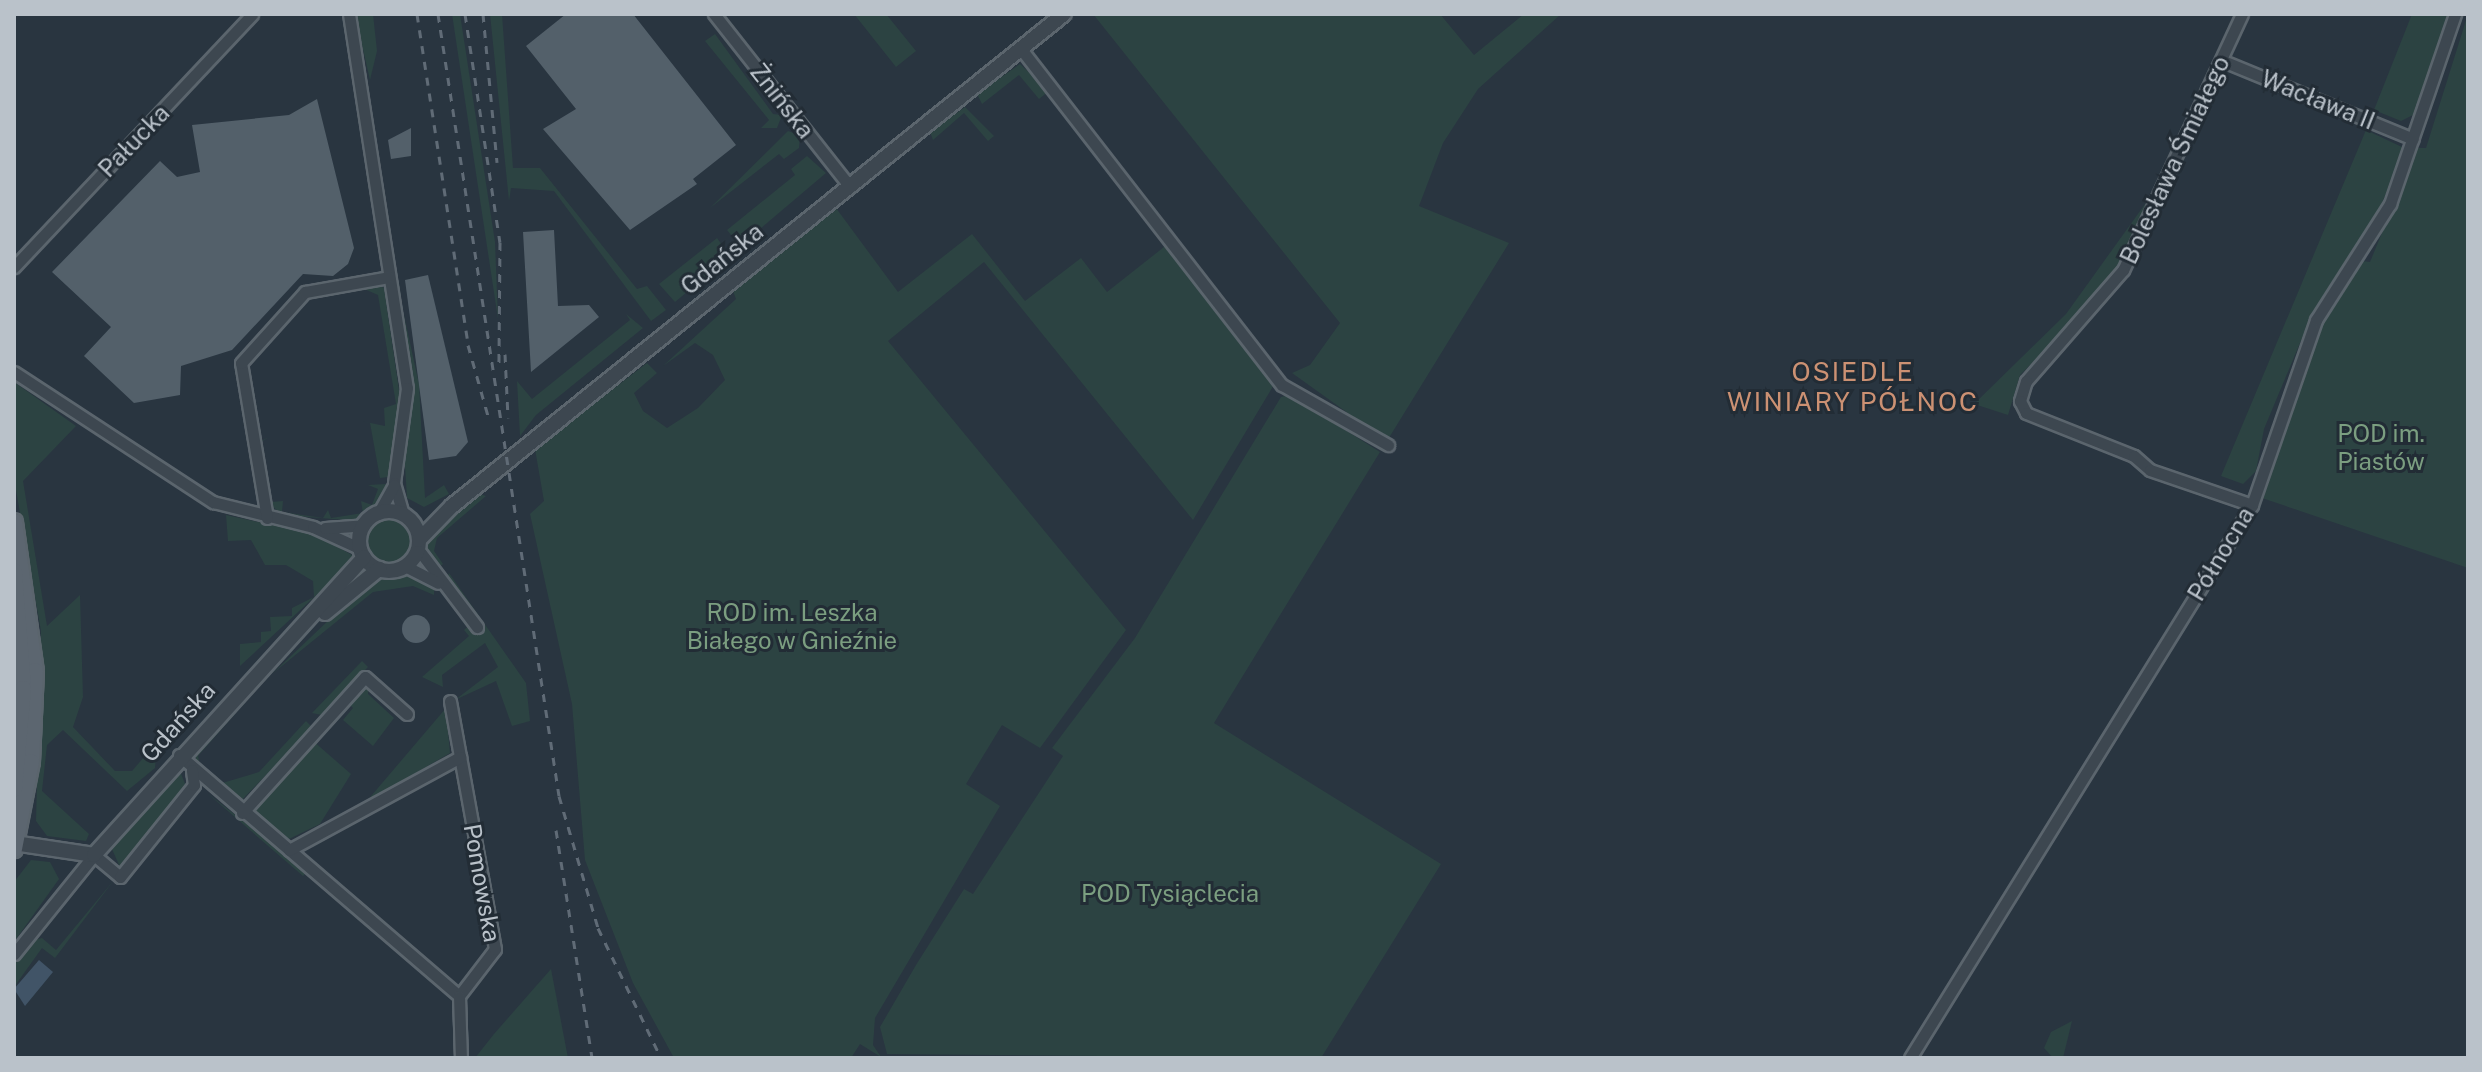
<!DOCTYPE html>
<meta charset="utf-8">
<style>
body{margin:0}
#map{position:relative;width:2482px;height:1072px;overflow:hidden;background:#293540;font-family:"Public Sans",sans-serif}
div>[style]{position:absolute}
.green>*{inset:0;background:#2c4342}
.round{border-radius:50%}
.water>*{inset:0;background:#415467}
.building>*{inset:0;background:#53606a}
.roads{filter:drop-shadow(2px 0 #5b656d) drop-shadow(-2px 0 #5b656d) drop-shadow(0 2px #5b656d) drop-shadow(0 -2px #5b656d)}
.minor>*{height:11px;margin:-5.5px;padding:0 5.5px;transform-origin:5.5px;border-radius:5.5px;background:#3d4750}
.tertiary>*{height:14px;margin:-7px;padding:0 7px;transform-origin:7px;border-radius:7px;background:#3d4750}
.tertiary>.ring{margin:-7px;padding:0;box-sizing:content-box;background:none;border:14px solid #3d4750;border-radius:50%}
.primary>*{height:16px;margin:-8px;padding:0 8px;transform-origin:8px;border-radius:8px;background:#5c6670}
.rail>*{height:3px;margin-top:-1.5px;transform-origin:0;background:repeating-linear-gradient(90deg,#606b76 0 8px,transparent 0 16px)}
span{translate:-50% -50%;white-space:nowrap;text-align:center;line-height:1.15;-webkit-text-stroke:6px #222c35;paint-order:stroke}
.street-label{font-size:24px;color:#bac2ca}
.park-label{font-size:24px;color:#7b9e80}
.neighbourhood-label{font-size:26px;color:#cc9173;letter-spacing:2px}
.frame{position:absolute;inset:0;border:16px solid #bac2ca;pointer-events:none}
</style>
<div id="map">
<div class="green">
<div style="clip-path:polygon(355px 14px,373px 14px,377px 51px,370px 80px)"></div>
<div style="clip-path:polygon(452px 14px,460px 14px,495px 242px,498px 319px)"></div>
<div style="clip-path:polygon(490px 14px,502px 14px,513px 168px,540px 168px,637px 289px,647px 286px,666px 310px,651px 321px,554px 191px,511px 188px,509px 201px)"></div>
<div style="clip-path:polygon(854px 14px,886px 14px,916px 51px,896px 67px)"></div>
<div style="clip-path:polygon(1093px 14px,1440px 14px,1474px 55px,1524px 14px,1561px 14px,1478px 89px,1443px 143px,1419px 206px,1509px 243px,1387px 441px,1292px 373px,1310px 365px,1340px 323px)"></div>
<div style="clip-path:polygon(2412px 14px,2449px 14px,2417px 113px,2401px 121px,2374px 110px)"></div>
<div style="clip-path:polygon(2468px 14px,2468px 568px,2259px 497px,2320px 325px,2362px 261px,2370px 262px,2417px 148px,2426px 148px)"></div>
<div style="clip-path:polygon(715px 34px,773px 114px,782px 115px,777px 128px,761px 128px,769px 120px,705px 41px)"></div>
<div style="clip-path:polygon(1020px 64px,1049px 91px,1039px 99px,1019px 75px,982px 104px,977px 94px)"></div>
<div style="clip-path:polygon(965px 107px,994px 136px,988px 141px,964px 113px,933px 140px,930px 132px)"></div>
<div style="clip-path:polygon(2366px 130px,2404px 148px,2382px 204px,2310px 319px,2264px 429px,2256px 471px,2243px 484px,2221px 476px)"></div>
<div style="clip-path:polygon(788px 131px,800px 135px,799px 148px,784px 159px,779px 154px,710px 208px)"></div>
<div style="clip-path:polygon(807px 156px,826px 173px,740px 246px,727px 230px,795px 175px,791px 169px)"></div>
<div style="clip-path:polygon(2153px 193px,2117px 268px,2086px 310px,2020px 375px,2008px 415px,1974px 404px,2066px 314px)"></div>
<div style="clip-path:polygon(836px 208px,898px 292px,972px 234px,1025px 301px,1081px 258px,1107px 292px,1169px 243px,1278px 378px,1193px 520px,984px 262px,888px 341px,1126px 630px,1040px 748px,1002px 725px,966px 784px,1000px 806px,875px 1018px,873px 1045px,881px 1057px,860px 1044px,851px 1058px,674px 1058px,633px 983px,585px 860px,572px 704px,530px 514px,544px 501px,535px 449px,647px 363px,657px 373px,634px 393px,643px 411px,667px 428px,698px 408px,725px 380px,713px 355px,695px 343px,663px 366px,736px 299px,733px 291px)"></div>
<div style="clip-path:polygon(717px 238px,730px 256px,675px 302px,659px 284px)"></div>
<div style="clip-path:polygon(396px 279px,419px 384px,425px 498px,444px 485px,449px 494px,424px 507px,407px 498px,404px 450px,413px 386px)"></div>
<div style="clip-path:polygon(374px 283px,384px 288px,400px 397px,388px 477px,380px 478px,370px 423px,361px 421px,385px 426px,384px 408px,396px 404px,378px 295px,362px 288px)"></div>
<div style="clip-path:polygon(626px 314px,643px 328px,536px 415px,520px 436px,517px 381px,532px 399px,630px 320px)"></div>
<div style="clip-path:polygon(14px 382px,76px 426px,23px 481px,47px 626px,80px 595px,83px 697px,73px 727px,115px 771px,132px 771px,144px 757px,141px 749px,156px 757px,155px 768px,127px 791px,63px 730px,47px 745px,42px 791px,89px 834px,86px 841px,47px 836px,36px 821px,41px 631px,14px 479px)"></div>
<div style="clip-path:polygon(1290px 395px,1380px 452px,1214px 723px,1441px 864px,1321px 1058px,887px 1054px,880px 1027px,916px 965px,964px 889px,973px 894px,1063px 756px,1052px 748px,1135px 638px,1281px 397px)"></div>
<div style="clip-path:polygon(269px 437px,261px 442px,271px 502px,283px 501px,282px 512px,323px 518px,328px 510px,331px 518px,363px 513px,361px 501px,372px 505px,378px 489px,368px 485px,386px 484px,384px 497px,358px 521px,282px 515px,270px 504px,259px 442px)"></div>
<div style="clip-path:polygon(480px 494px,486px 496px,437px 538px,434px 551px,443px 564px,437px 569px,424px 543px)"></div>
<div style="clip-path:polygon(226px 515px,315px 534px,352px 555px,353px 561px,240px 666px,240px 644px,261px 642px,261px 632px,271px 631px,270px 617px,292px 616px,292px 608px,314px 597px,313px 581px,286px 565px,265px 565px,251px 540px,228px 541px)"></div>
<div class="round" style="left:366px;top:519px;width:46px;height:46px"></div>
<div style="clip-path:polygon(407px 573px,434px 587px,434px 595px,413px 586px,373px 592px,272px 674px,372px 579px)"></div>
<div style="clip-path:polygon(449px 573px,526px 683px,530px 721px,512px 726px,496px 681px,455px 700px,498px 667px,485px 643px,442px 675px,443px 687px,422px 677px,469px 636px,464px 630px,474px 621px,446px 581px)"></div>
<div style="clip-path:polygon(362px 661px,368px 667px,347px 689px,322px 715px,312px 713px)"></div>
<div style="clip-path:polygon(264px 681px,198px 756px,201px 770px,219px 784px,259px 772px,306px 721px,312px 727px,240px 802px,198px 770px,195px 754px)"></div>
<div style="clip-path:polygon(369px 685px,368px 694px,394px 718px,373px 746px,343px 720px,353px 708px,348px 703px)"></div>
<div style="clip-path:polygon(446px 708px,450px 753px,366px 802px)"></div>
<div style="clip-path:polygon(312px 740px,351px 774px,320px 824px,289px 839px,251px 811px)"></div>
<div style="clip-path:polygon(179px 769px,186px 786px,120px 867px,111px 847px)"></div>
<div style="clip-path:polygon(207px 793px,308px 871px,303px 876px)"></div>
<div style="clip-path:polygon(31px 860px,50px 862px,59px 879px,14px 942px,14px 882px)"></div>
<div style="clip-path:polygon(114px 880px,55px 958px,42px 948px,14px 987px,14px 965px,33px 940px,42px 938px,56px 950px)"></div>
<div style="clip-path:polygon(551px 969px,568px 1058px,475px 1058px,494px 1034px)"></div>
<div style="clip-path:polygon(2072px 1021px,2063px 1058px,2053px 1058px,2044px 1048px,2051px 1032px)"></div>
</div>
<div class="water">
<div style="clip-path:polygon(39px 960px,53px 972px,25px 1006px,14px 989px)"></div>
</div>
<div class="building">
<div style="clip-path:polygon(566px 14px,633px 14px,736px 145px,693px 179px,697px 184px,630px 230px,543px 129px,576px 109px,526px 46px)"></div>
<div style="clip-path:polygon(317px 99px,354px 248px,348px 264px,333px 276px,303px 274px,232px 350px,181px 366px,180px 395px,134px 403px,84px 356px,111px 327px,52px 272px,160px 161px,177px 177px,200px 172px,192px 125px,289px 115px)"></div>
<div style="clip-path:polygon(411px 128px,411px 156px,391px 159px,388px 140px)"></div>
<div style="clip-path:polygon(554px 230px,558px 306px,589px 305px,599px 317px,531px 372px,523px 232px)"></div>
<div style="clip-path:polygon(428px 275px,468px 442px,456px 456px,429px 460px,405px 280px)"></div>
<div class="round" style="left:402px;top:615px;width:28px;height:28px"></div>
</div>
<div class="roads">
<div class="minor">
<div style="left:349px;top:14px;width:378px;rotate:81.2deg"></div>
<div style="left:407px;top:388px;width:96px;rotate:97.8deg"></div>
<div style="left:394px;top:483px;width:33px;rotate:74deg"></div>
<div style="left:714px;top:14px;width:220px;rotate:51.8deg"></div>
<div style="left:2242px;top:14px;width:282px;rotate:114.9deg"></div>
<div style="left:2123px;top:270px;width:147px;rotate:131.1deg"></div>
<div style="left:2026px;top:381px;width:21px;rotate:107deg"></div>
<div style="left:2020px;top:401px;width:13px;rotate:63deg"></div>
<div style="left:2026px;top:413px;width:116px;rotate:21.7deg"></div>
<div style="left:2134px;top:456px;width:21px;rotate:41deg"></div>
<div style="left:2150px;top:470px;width:108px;rotate:18.9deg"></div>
<div style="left:1021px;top:49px;width:425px;rotate:52.2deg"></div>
<div style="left:1282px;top:385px;width:122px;rotate:29.5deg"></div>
<div style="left:2223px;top:61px;width:205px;rotate:22.3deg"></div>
<div style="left:14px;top:267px;width:347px;rotate:-46.7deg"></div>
<div style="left:14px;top:372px;width:238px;rotate:33.2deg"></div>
<div style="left:213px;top:502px;width:103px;rotate:14deg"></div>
<div style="left:313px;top:527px;width:53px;rotate:24.6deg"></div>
<div style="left:378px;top:514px;width:33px;rotate:-61deg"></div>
<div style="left:267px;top:518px;width:157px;rotate:-99.5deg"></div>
<div style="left:241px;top:363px;width:96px;rotate:-48deg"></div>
<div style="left:305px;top:292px;width:85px;rotate:-10.1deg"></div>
<div style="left:325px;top:528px;width:39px;rotate:-4deg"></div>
<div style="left:418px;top:549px;width:98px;rotate:52.9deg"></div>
<div style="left:405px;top:566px;width:37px;rotate:27deg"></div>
<div style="left:179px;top:755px;width:369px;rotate:40.7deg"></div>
<div style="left:459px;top:996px;width:59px;rotate:-52.5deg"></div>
<div style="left:495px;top:949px;width:252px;rotate:-100.3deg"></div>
<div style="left:242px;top:813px;width:183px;rotate:-47.9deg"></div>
<div style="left:365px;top:677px;width:56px;rotate:41.4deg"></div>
<div style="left:289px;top:850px;width:195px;rotate:-28.5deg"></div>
<div style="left:14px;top:954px;width:127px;rotate:-51.1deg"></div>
<div style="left:94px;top:855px;width:34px;rotate:40deg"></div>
<div style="left:120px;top:877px;width:118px;rotate:-51.2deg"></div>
<div style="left:194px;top:785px;width:15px;rotate:-98deg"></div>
<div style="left:459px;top:996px;width:62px;rotate:88.2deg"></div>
<div style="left:1910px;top:1058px;width:650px;rotate:-58.27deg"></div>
<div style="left:2252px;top:505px;width:196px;rotate:-70.9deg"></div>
<div style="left:2316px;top:320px;width:138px;rotate:-57.5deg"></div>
<div style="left:2390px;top:204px;width:201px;rotate:-71.1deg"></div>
</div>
<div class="tertiary">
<div class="ring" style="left:359px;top:511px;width:46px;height:46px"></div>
<div style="left:419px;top:540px;width:47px;rotate:-45.9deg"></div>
<div style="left:452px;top:506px;width:785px;rotate:-38.8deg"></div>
<div style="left:325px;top:613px;width:70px;rotate:-39.2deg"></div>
<div style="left:14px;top:843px;width:81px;rotate:8.5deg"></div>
<div style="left:94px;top:855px;width:402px;rotate:-47.8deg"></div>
</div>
<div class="primary">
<div style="left:14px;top:522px;width:150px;rotate:82deg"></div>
<div style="left:35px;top:671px;width:91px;rotate:92.5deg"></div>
<div style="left:31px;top:762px;width:89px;rotate:101.1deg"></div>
<div style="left:14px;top:571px;width:118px;rotate:85.6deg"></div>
<div style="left:23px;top:689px;width:100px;rotate:95.1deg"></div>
</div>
</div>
<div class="rail">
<div style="left:417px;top:14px;width:335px;rotate:81.2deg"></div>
<div style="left:468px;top:345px;width:77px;rotate:74.2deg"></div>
<div style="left:438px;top:14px;width:791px;rotate:81.2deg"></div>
<div style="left:559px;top:796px;width:138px;rotate:73.5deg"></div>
<div style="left:598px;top:928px;width:144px;rotate:64.1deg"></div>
<div style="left:465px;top:14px;width:231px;rotate:81.3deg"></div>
<div style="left:500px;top:242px;width:125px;rotate:90.5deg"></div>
<div style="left:483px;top:14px;width:149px;rotate:84.6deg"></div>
<div style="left:505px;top:354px;width:64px;rotate:87.3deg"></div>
<div style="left:556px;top:830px;width:231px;rotate:81deg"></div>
</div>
<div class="street-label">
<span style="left:2318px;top:100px;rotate:22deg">Wacława II</span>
<span style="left:782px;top:101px;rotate:52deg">Żnińska</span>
<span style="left:134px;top:141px;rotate:-46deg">Pałucka</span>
<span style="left:2175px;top:160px;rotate:-65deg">Bolesława Śmiałego</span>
<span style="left:722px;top:259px;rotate:-39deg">Gdańska</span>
<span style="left:2221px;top:554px;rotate:-59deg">Północna</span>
<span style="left:178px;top:722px;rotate:-48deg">Gdańska</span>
<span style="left:482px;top:883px;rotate:80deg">Pomowska</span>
</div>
<div class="park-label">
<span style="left:2381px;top:448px">POD im.<br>Piastów</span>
<span style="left:792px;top:627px">ROD im. Leszka<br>Białego w Gnieźnie</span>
<span style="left:1170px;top:894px">POD Tysiąclecia</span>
</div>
<div class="neighbourhood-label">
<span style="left:1853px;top:387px">OSIEDLE<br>WINIARY PÓŁNOC</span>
</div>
<div class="frame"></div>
</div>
